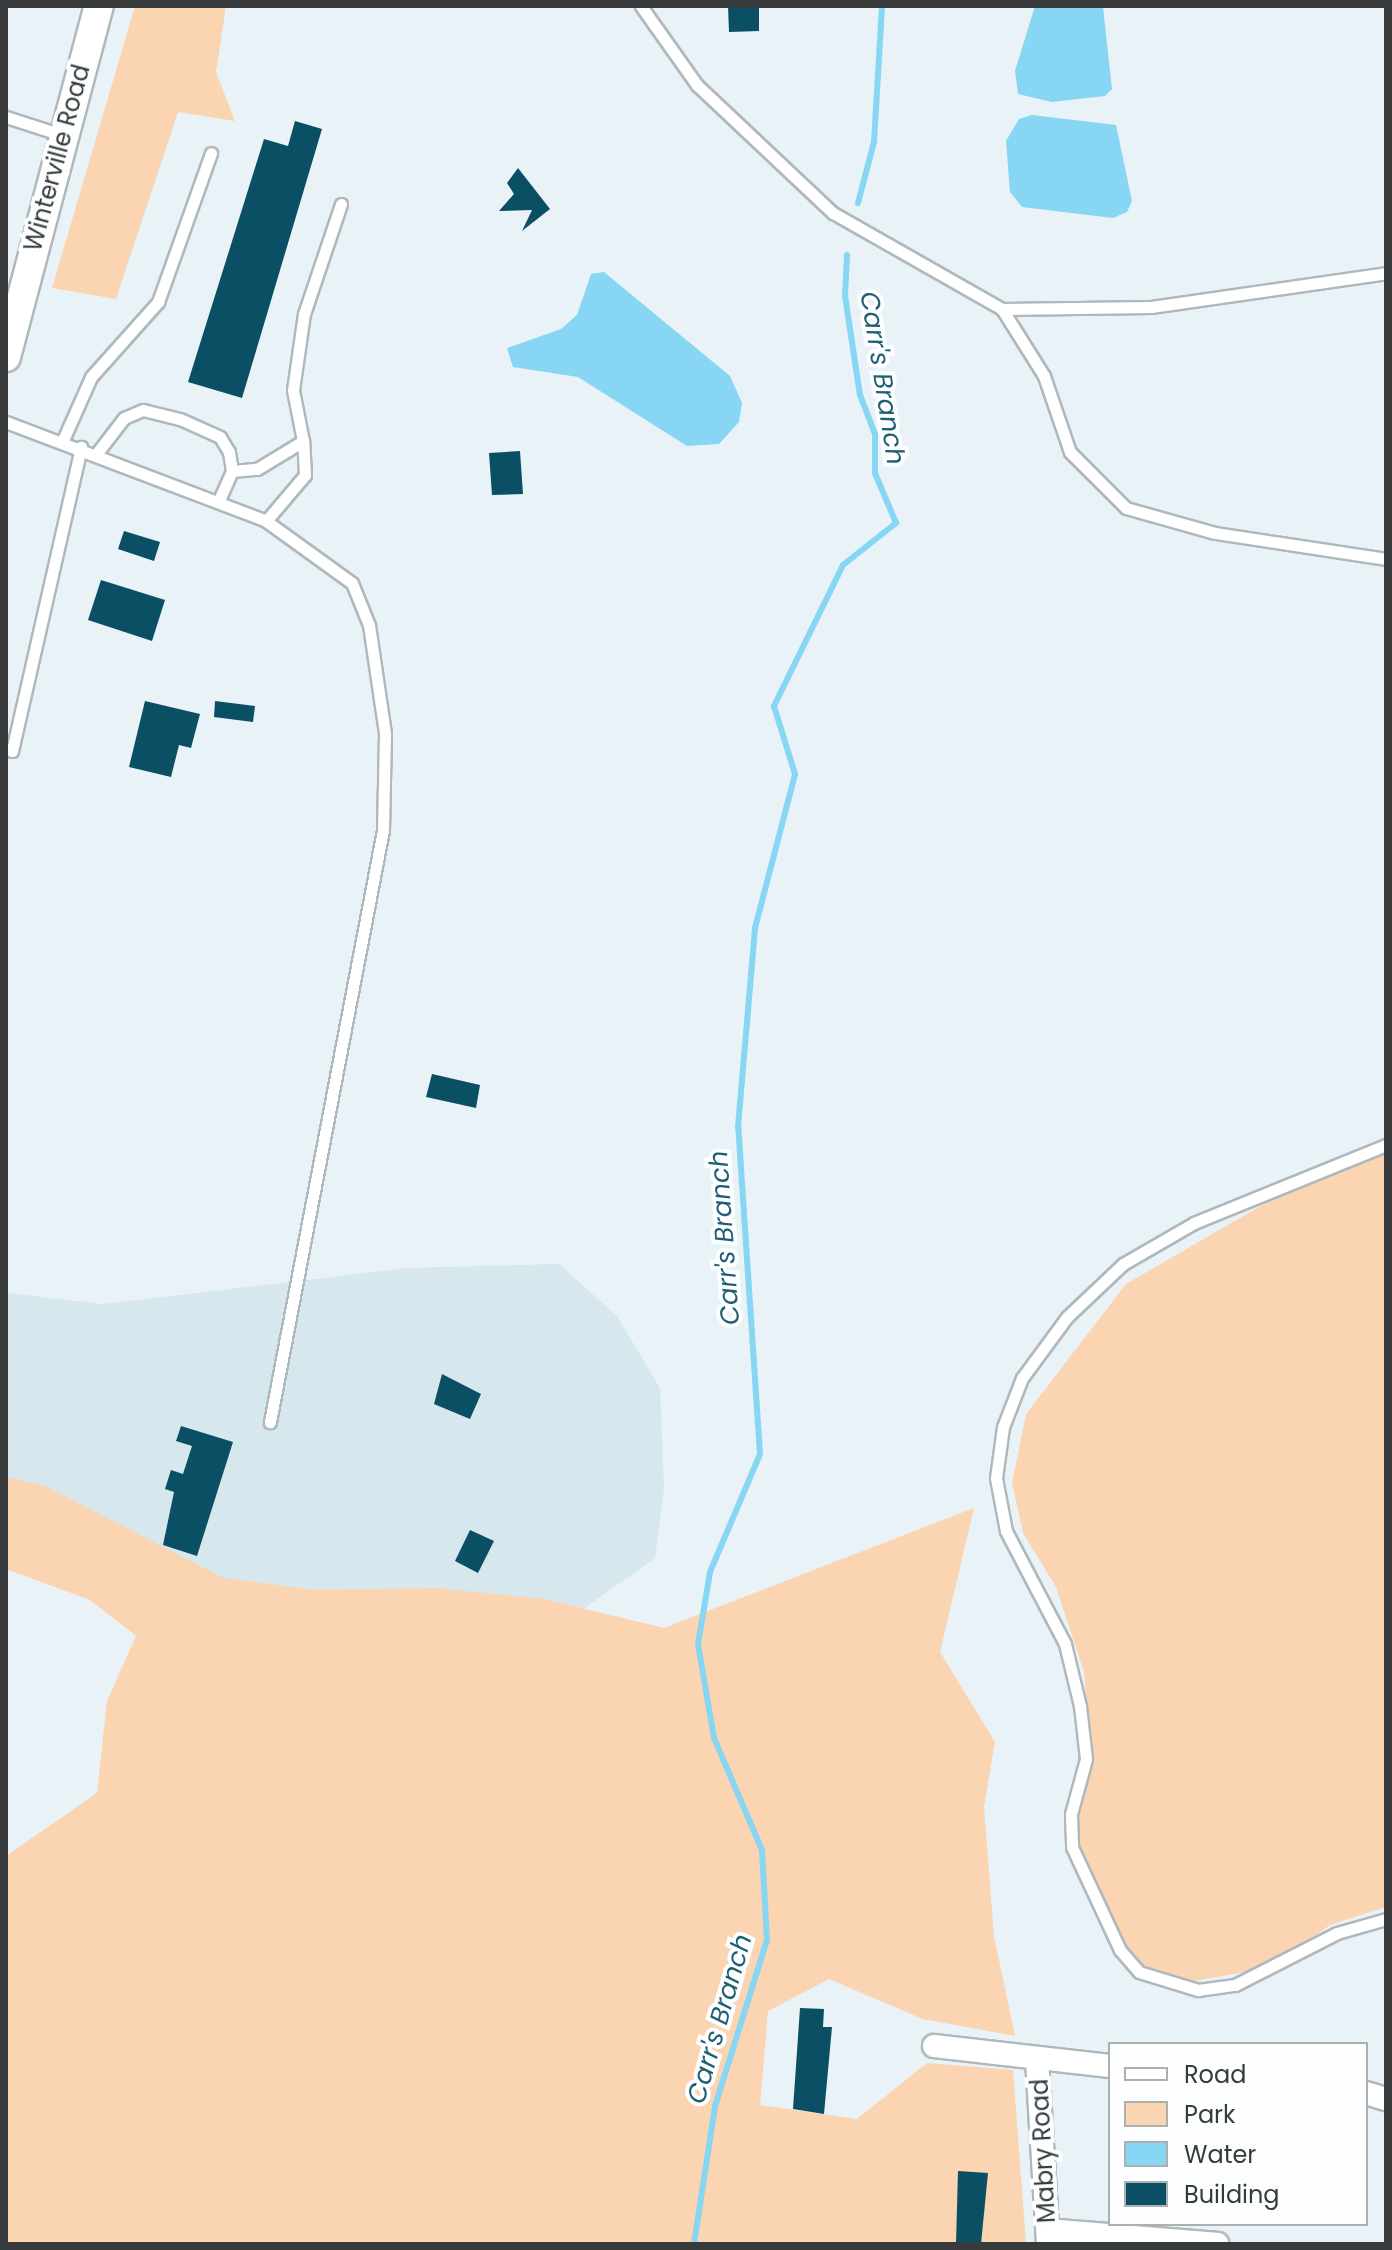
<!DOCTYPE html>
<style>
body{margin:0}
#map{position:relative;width:1392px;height:2250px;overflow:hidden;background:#e9f2f6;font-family:Poppins,sans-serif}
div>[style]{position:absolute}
.built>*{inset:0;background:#d6e7ee}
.green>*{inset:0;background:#fbd4b1}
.water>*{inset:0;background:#86d6f4}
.stream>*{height:6px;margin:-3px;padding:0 3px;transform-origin:3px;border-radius:3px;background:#86d6f4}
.building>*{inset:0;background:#0b4f64}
.roads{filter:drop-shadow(2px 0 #afb8bc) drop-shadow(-2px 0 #afb8bc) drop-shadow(0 2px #afb8bc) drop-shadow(0 -2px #afb8bc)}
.service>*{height:11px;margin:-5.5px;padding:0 5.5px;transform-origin:5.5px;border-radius:5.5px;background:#fff}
.minor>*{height:22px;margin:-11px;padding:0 11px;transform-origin:11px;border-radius:11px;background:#fff}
.tertiary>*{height:28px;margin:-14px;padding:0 14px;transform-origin:14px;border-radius:14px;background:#fff}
span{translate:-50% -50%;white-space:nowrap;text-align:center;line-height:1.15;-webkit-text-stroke:8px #fcfeff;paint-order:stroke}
.street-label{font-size:24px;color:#373b3c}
.water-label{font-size:26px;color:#1f5e73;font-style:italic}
.frame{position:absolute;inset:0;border:8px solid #373b3c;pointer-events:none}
.legend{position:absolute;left:1108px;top:2042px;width:260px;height:184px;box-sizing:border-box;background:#fcfeff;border:2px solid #adb0b1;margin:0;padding:10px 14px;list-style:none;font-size:24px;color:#373b3c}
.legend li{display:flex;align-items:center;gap:16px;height:40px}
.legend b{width:40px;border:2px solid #adb0b1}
</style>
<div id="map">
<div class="built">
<div style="clip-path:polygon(559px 1264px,617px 1316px,660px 1388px,664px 1489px,655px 1558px,579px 1612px,227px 1591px,6px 1503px,6px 1293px,103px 1304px,408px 1268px)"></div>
</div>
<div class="green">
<div style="clip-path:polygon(135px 6px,226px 6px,216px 72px,235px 121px,178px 112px,116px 299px,52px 288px)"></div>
<div style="clip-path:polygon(1386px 1153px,1386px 1907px,1330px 1925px,1271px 1967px,1184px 1983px,1141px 1964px,1120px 1939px,1081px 1856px,1077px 1816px,1091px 1766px,1084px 1672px,1056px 1587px,1023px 1533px,1012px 1483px,1026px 1414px,1126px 1284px,1283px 1193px)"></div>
<div style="clip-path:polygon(6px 1477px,45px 1486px,224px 1578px,315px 1590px,437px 1588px,545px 1599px,664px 1628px,974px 1508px,940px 1652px,995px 1742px,984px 1807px,994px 1936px,1015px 2036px,923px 2019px,829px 1979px,768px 2011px,760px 2105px,857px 2119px,927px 2063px,1013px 2070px,1026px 2244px,6px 2244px,6px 1856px,97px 1793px,107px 1701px,136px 1636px,90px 1600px,6px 1569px)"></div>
</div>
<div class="water">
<div style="clip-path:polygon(1035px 6px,1103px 7px,1112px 89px,1105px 96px,1052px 102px,1018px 94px,1015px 71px)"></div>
<div style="clip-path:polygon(1032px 115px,1116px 125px,1132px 201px,1127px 212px,1113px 218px,1022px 207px,1010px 192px,1006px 141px,1019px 119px)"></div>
<div style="clip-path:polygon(604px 272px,730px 376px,742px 403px,739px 422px,719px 444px,687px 446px,578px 377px,513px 367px,507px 348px,561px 329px,577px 315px,591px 274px)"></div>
</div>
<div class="stream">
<div style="left:858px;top:203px;width:63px;rotate:-75.3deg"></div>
<div style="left:874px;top:142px;width:136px;rotate:-86.6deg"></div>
<div style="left:694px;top:2244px;width:140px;rotate:-81.3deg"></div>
<div style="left:715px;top:2106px;width:174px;rotate:-72.6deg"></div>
<div style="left:767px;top:1940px;width:90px;rotate:-93.2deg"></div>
<div style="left:762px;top:1850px;width:122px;rotate:-113.2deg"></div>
<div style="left:714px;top:1738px;width:95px;rotate:-99.7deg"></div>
<div style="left:698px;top:1644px;width:73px;rotate:-80.5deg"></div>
<div style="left:710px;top:1572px;width:128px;rotate:-67deg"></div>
<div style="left:760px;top:1454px;width:328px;rotate:-93.8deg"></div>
<div style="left:738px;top:1127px;width:200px;rotate:-85.1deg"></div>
<div style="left:755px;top:928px;width:159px;rotate:-75.4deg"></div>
<div style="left:795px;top:774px;width:71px;rotate:-107.2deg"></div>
<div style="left:774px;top:706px;width:157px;rotate:-63.9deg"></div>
<div style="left:843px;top:565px;width:68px;rotate:-38.4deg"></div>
<div style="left:896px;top:523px;width:54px;rotate:-112.8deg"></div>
<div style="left:875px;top:473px;width:39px;rotate:-90deg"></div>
<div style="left:875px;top:434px;width:42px;rotate:-111deg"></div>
<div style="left:860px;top:395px;width:100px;rotate:-98.6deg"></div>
<div style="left:845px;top:296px;width:41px;rotate:-87.2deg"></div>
</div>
<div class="building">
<div style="clip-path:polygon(728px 6px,759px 6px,759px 31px,729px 32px)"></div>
<div style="clip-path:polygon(295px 121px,322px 129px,242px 398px,188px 382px,264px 139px,288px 146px)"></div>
<div style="clip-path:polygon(518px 168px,550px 209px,522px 231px,532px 210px,499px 211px,514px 194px,507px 183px)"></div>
<div style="clip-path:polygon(520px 451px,523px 494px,492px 495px,489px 453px)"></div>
<div style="clip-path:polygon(124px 531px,160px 542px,154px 561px,118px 549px)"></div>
<div style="clip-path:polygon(101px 580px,165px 600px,152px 641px,88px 620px)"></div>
<div style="clip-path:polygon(145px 701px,200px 714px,191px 748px,179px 745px,171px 777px,129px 767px)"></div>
<div style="clip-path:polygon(215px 701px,255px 706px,253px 722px,214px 717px)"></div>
<div style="clip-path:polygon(432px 1074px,480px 1085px,476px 1108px,426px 1097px)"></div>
<div style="clip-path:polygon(442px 1374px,481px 1394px,470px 1419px,434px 1404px)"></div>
<div style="clip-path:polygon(181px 1426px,233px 1442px,197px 1556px,163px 1545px,174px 1492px,165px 1489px,171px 1470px,183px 1474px,192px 1446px,176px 1441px)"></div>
<div style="clip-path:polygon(470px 1530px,494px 1541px,478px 1573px,455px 1561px)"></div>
<div style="clip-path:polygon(800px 2008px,824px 2009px,823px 2027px,832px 2027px,824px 2114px,793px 2109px)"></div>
<div style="clip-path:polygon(958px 2171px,988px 2173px,981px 2244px,956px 2244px)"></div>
</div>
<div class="roads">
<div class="service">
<div style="left:641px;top:6px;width:97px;rotate:54.7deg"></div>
<div style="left:697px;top:85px;width:187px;rotate:43.3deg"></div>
<div style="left:833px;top:213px;width:194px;rotate:29.6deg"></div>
<div style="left:1002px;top:309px;width:149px;rotate:-0.8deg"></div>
<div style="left:1151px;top:307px;width:237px;rotate:-8.2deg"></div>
<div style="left:6px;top:117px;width:59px;rotate:17.8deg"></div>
<div style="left:1002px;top:309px;width:79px;rotate:57.9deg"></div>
<div style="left:1044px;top:376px;width:80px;rotate:71.1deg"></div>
<div style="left:1070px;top:452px;width:79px;rotate:45deg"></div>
<div style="left:1126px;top:508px;width:92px;rotate:15.7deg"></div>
<div style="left:1215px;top:533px;width:173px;rotate:8.6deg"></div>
<div style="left:6px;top:422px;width:278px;rotate:20.8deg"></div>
<div style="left:266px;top:521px;width:106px;rotate:35.8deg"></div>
<div style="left:352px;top:583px;width:45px;rotate:68deg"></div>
<div style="left:369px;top:625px;width:110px;rotate:81.6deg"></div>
<div style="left:385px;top:734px;width:96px;rotate:91.2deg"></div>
<div style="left:383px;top:830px;width:603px;rotate:100.81deg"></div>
<div style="left:63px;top:440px;width:69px;rotate:-66deg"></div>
<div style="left:91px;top:377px;width:101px;rotate:-48.2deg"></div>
<div style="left:158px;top:302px;width:158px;rotate:-70.4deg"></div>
<div style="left:97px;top:453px;width:44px;rotate:-52.4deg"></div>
<div style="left:124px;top:418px;width:21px;rotate:-23deg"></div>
<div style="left:143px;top:410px;width:38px;rotate:14deg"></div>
<div style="left:180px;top:419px;width:44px;rotate:24.2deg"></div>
<div style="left:220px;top:437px;width:17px;rotate:59deg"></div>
<div style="left:229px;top:452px;width:19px;rotate:81deg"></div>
<div style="left:232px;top:471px;width:34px;rotate:114deg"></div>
<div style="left:232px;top:471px;width:25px;rotate:-5deg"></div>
<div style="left:257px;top:469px;width:54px;rotate:-31.3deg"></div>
<div style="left:303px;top:441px;width:52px;rotate:-101.1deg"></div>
<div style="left:293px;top:390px;width:77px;rotate:-81.8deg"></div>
<div style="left:304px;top:314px;width:116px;rotate:-71.4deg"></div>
<div style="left:266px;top:521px;width:60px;rotate:-49.7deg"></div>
<div style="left:305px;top:475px;width:34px;rotate:-93deg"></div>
<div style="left:6px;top:749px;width:6px;rotate:18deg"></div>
<div style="left:12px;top:751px;width:312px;rotate:-77.2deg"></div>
<div style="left:1386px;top:1145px;width:207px;rotate:157.9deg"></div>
<div style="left:1194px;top:1223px;width:82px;rotate:150deg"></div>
<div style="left:1123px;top:1264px;width:77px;rotate:136.6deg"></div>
<div style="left:1067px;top:1317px;width:76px;rotate:126.4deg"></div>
<div style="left:1022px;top:1378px;width:53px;rotate:111.2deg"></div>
<div style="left:1003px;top:1427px;width:51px;rotate:97.8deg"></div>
<div style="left:996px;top:1478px;width:54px;rotate:79.3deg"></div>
<div style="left:1006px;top:1531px;width:127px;rotate:62.4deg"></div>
<div style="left:1065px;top:1644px;width:64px;rotate:76.4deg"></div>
<div style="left:1080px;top:1706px;width:53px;rotate:83.5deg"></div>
<div style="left:1086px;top:1759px;width:57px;rotate:105.3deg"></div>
<div style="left:1071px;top:1814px;width:33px;rotate:88deg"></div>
<div style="left:1072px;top:1847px;width:114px;rotate:65deg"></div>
<div style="left:1120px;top:1950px;width:29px;rotate:49deg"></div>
<div style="left:1139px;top:1972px;width:62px;rotate:17deg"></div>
<div style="left:1198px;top:1990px;width:37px;rotate:-8deg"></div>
<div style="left:1235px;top:1985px;width:114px;rotate:-27deg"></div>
<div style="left:1337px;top:1933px;width:51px;rotate:-15.9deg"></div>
</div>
<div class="minor">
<div style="left:934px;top:2046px;width:177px;rotate:6.5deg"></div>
<div style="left:1037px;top:2059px;width:185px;rotate:86.6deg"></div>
<div style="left:1366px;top:2093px;width:21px;rotate:17deg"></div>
<div style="left:1048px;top:2230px;width:170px;rotate:4.7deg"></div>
</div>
<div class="tertiary">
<div style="left:6px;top:357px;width:363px;rotate:-75.2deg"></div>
</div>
</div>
<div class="street-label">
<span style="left:57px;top:158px;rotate:-75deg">Winterville Road</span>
<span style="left:1043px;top:2151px;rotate:-93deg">Mabry Road</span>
</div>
<div class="water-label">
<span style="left:882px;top:378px;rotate:81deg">Carr's Branch</span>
<span style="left:725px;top:1238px;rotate:-94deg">Carr's Branch</span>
<span style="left:720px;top:2019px;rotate:-74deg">Carr's Branch</span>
</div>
<div class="frame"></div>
<ul class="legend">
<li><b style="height:10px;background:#fff"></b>Road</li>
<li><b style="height:22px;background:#fbd4b1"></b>Park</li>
<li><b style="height:22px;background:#86d6f4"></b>Water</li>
<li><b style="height:22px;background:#0b4f64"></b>Building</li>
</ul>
</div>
